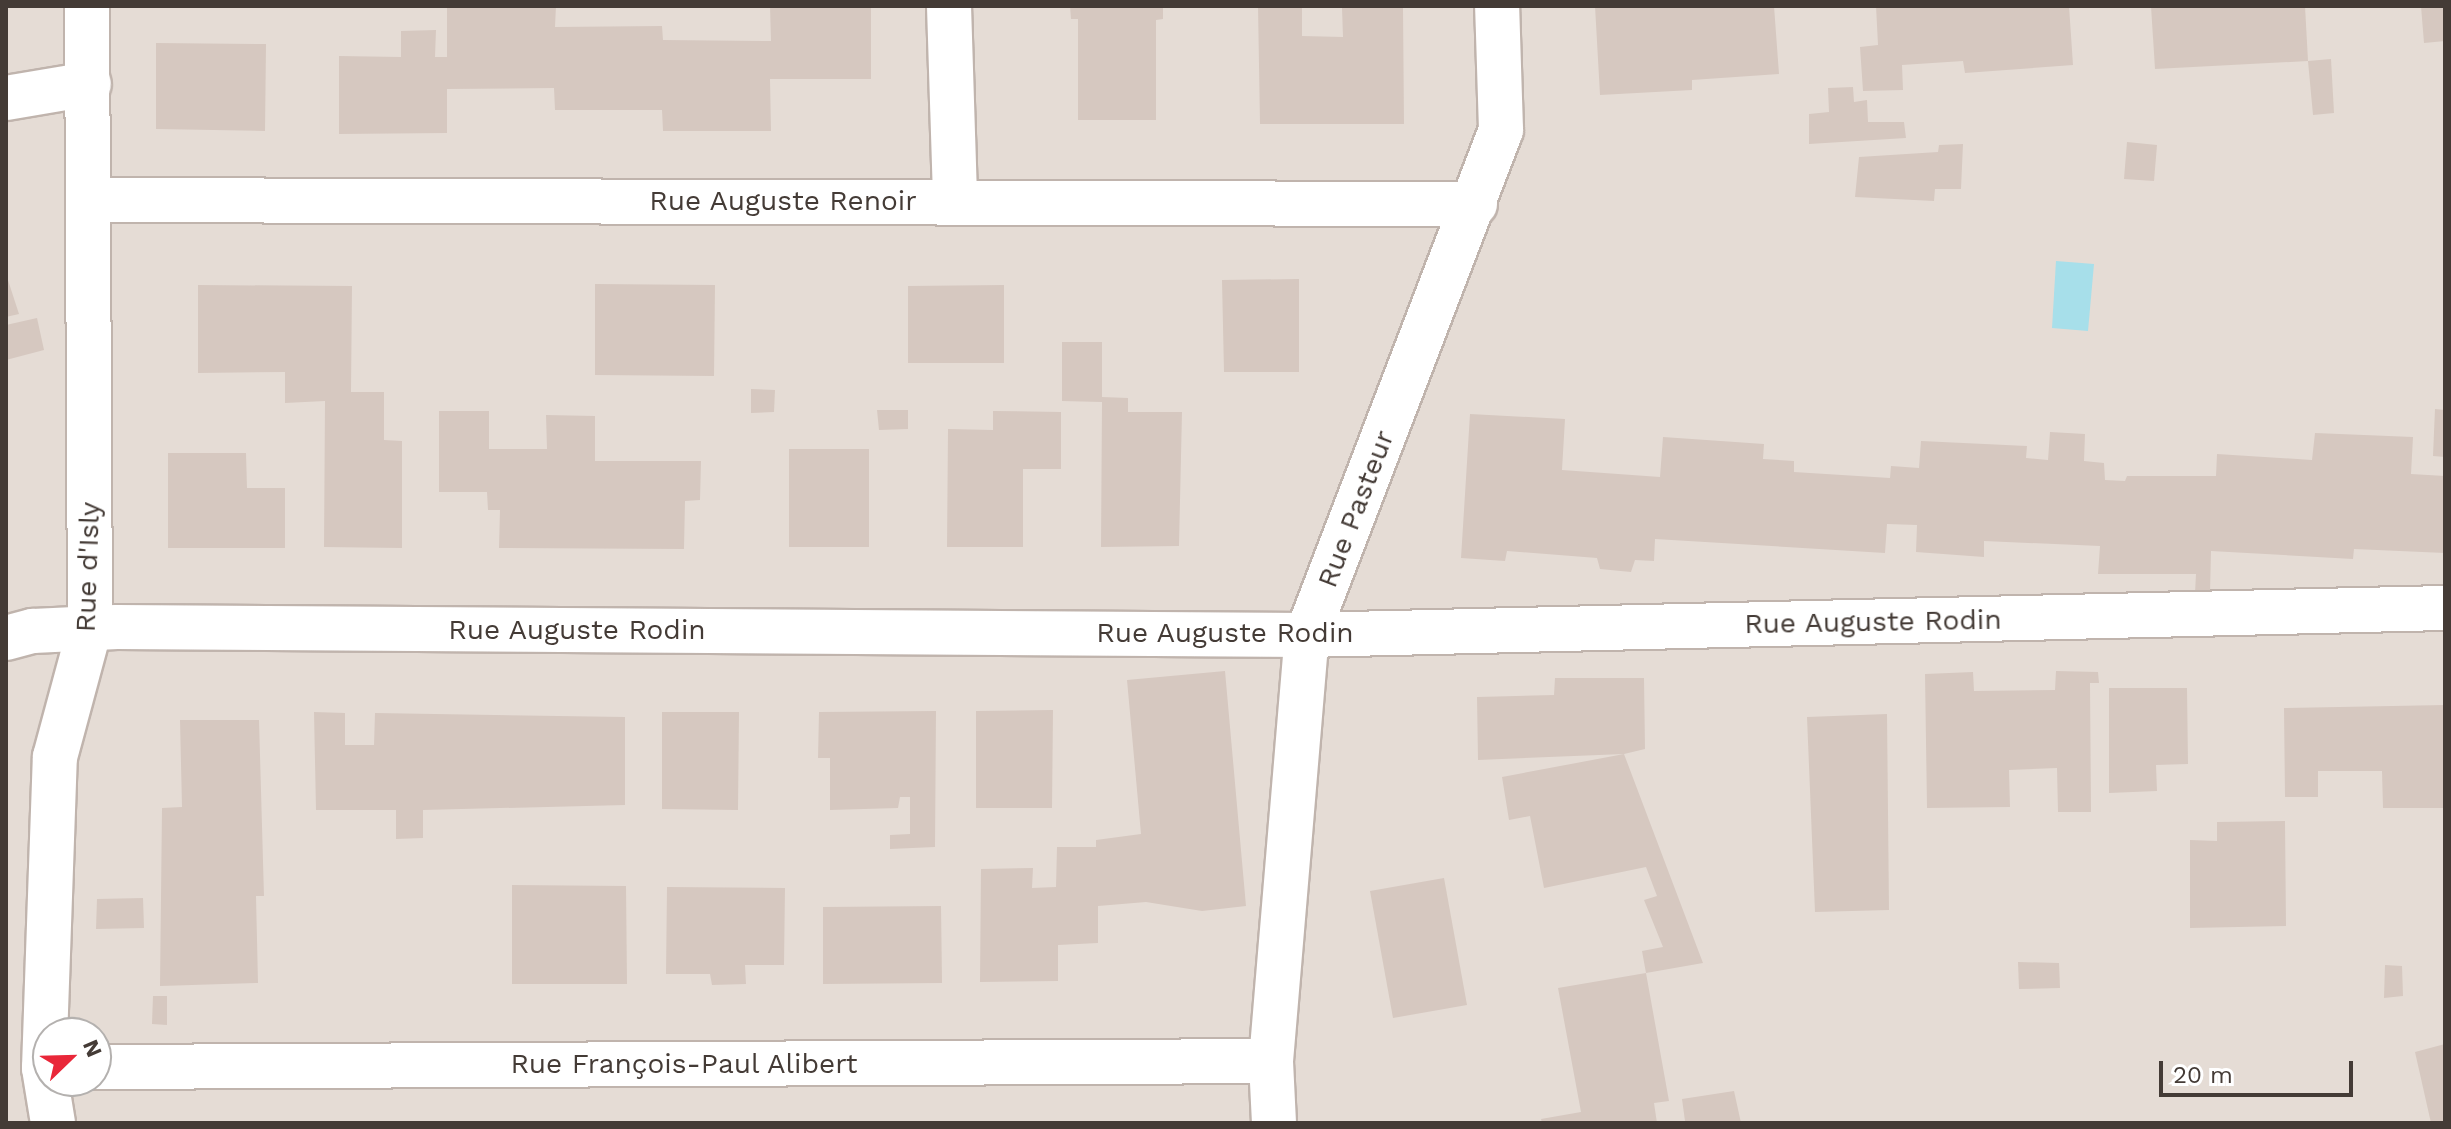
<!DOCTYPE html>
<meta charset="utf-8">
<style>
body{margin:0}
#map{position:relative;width:2451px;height:1129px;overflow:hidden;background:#f2ece7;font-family:"Work Sans",sans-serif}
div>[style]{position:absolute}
.residential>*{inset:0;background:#e5dcd5}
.water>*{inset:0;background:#a7dfea}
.building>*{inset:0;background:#d6c8c0}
.roads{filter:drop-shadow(2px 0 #c0b4ad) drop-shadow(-2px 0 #c0b4ad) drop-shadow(0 2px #c0b4ad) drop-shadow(0 -2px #c0b4ad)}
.street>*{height:44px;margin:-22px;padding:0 22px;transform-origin:22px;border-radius:22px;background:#fff}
span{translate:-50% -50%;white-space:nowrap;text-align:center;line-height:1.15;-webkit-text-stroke:7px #fff;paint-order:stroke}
.street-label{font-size:28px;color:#443b36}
.frame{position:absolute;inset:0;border:8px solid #443b36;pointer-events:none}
.north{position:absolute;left:32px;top:1017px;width:80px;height:80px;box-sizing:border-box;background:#fff;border:2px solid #b4b1af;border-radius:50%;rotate:67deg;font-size:22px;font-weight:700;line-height:32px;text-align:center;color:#443b36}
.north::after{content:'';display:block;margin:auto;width:28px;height:36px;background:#e92739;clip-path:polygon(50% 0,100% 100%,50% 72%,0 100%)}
.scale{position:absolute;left:2159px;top:1061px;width:194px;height:36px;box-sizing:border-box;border:4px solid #443b36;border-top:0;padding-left:10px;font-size:24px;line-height:28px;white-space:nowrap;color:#443b36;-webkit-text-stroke:6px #fff;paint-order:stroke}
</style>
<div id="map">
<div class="residential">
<div style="clip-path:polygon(evenodd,6px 6px,2445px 6px,2445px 1123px,6px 1123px,6px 6px,48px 1033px,96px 1033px,96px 1081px,48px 1081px,48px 1033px)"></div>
</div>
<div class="water">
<div style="clip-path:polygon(2056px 261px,2094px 264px,2088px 331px,2052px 328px)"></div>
</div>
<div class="building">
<div style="clip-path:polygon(447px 6px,556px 6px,555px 27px,662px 26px,663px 40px,771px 41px,770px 6px,871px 6px,871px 79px,770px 79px,771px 131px,663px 131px,662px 110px,555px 110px,554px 88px,447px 89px,447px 133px,339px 134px,339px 56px,401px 57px,401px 31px,436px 30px,435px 57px,447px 57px)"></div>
<div style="clip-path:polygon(1070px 6px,1163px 6px,1163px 19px,1156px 20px,1156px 120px,1078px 120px,1078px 19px,1071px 19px)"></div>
<div style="clip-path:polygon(1258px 6px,1302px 6px,1302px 36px,1343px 37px,1342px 8px,1403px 8px,1404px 124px,1260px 124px)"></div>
<div style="clip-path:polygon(1595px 6px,1774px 6px,1779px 74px,1692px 80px,1692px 90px,1600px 95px)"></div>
<div style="clip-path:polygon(1876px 6px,2069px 6px,2073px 65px,1965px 73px,1963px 61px,1902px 65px,1903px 90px,1863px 91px,1860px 47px,1878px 45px)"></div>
<div style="clip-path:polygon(2151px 6px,2305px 6px,2308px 61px,2155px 69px)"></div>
<div style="clip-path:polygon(2421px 6px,2445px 6px,2445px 41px,2424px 43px)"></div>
<div style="clip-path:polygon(156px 43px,266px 44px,265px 131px,156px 129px)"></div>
<div style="clip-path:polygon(2331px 59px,2334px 113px,2313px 115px,2308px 61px)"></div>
<div style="clip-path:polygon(1853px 87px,1854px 102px,1867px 100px,1868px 122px,1904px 122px,1906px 138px,1809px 144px,1809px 114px,1829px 112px,1828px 88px)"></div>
<div style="clip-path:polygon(2127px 142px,2157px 145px,2154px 181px,2124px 179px)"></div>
<div style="clip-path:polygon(1963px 144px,1961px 189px,1935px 189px,1934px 201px,1855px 197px,1859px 157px,1938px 152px,1939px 145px)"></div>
<div style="clip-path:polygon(6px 274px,19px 314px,6px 317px)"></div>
<div style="clip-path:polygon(1299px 279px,1299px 372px,1224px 372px,1222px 280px)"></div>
<div style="clip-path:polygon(595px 284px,715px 285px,714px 376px,595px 375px)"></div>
<div style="clip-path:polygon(198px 285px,352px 286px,351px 392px,384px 392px,384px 440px,402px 441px,402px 548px,324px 547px,325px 401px,285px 403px,285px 372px,198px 373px)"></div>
<div style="clip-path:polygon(1004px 285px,1004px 363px,908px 363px,908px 286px)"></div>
<div style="clip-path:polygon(37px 318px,44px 350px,6px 360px,6px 325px)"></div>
<div style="clip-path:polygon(1062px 342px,1102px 342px,1102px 397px,1128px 398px,1128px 412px,1182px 412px,1179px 546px,1101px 547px,1102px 402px,1062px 401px)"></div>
<div style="clip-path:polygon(751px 389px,775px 390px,774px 412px,751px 413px)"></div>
<div style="clip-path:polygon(2435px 409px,2445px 410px,2445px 457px,2433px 456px)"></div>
<div style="clip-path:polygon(877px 410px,908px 410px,908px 429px,879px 430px)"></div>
<div style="clip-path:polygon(439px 411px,489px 411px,489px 449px,547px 449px,546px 415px,595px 416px,595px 461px,701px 461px,700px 500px,685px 501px,684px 549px,499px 548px,500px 510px,488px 510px,487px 492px,439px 492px)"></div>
<div style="clip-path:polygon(993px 411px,1061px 412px,1061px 469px,1023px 469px,1023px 547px,947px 547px,948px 429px,993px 430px)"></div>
<div style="clip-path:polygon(1470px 414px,1565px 419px,1562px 470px,1660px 477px,1663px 437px,1764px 444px,1763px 459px,1794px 461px,1794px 472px,1890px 478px,1891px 466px,1919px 468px,1921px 441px,2027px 446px,2026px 458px,2048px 460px,2050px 432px,2085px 434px,2084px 461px,2104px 463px,2105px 480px,2125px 481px,2127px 476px,2216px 476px,2217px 454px,2312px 460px,2315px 433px,2413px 437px,2411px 474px,2445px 476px,2445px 553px,2354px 549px,2353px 559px,2211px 551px,2210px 593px,2195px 593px,2196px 574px,2098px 574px,2100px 546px,1984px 541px,1984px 557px,1916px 552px,1917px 525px,1887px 524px,1885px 553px,1655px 539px,1654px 561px,1635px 560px,1631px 572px,1600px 569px,1597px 558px,1507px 551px,1505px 561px,1461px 558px)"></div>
<div style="clip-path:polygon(789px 449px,869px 449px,869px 547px,789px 547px)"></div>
<div style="clip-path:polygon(168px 453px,246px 453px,247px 488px,285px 488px,285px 548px,168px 548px)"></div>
<div style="clip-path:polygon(1225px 671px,1246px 906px,1202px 911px,1146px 902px,1098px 906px,1098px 943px,1058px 945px,1058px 981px,980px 982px,981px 869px,1033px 868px,1032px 888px,1056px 887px,1057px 847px,1096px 847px,1096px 840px,1141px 834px,1127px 680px)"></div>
<div style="clip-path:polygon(2056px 671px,2098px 672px,2099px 683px,2090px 683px,2091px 812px,2058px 812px,2057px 768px,2009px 770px,2010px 807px,1927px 808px,1925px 674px,1973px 672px,1974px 691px,2055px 690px)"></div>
<div style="clip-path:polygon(1555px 678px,1644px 678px,1645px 749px,1624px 754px,1703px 963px,1646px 973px,1642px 951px,1663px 947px,1644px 900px,1657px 896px,1646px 867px,1544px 888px,1530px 816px,1509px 820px,1502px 777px,1624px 754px,1478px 760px,1477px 697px,1554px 695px)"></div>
<div style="clip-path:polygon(2109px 688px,2187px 688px,2188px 764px,2156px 765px,2157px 791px,2109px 793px)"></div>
<div style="clip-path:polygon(2445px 705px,2445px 808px,2383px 808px,2382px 771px,2318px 771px,2318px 797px,2285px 797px,2284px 708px)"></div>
<div style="clip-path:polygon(1053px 710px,1052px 808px,976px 808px,976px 711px)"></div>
<div style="clip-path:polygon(936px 711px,935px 847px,890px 849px,890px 835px,910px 834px,910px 797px,900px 797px,898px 808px,830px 810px,830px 758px,818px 758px,819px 712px)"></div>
<div style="clip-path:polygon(314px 712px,345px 713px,345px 745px,374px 745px,375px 713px,625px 717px,625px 805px,423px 810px,423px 838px,396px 839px,396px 810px,316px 810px)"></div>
<div style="clip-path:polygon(662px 712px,739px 712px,738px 810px,662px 809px)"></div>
<div style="clip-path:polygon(1887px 714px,1889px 910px,1815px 912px,1807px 717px)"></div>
<div style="clip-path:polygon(180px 720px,259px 720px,264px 896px,256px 896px,258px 983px,160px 986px,162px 808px,182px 807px)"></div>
<div style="clip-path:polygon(2285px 821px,2286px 926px,2190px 928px,2190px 840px,2217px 841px,2217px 822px)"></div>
<div style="clip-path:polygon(1444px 878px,1467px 1005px,1393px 1018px,1370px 891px)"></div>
<div style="clip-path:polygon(512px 885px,626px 886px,627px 984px,512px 984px)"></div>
<div style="clip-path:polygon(667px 887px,785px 888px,784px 965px,745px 965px,746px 984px,712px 985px,710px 974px,666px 974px)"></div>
<div style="clip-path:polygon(143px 898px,144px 928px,96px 929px,97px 899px)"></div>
<div style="clip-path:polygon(941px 906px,942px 983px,823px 984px,823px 907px)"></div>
<div style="clip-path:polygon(2018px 962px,2059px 963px,2060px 988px,2019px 989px)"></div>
<div style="clip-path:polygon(2385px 965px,2402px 966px,2403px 996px,2384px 998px)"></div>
<div style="clip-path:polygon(1646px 973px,1669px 1101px,1654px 1103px,1657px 1123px,1542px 1123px,1541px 1119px,1581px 1112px,1558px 988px)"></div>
<div style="clip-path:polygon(153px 996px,167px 996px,167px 1025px,152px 1024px)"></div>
<div style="clip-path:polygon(2445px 1044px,2445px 1123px,2431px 1123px,2415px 1052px)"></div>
<div style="clip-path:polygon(1734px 1091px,1741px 1123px,1685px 1121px,1682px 1099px)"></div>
</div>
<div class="roads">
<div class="street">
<div style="left:949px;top:6px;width:196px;rotate:88.2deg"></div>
<div style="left:6px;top:98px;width:84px;rotate:-9.6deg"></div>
<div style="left:91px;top:200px;width:1384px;rotate:0.17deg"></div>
<div style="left:6px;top:638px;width:28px;rotate:-15deg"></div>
<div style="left:33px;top:631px;width:84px;rotate:-2.7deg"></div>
<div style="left:117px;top:627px;width:1190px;rotate:0.39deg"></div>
<div style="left:1307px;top:635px;width:1138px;rotate:-1.36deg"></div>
<div style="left:96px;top:1067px;width:1175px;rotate:-0.29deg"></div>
<div style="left:53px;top:1123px;width:56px;rotate:-99.3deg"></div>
<div style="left:44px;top:1068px;width:311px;rotate:-88deg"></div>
<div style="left:55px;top:757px;width:135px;rotate:-74.9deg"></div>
<div style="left:90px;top:627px;width:621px;rotate:-90.28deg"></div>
<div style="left:1274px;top:1123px;width:62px;rotate:-92.8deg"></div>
<div style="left:1271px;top:1061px;width:428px;rotate:-85.2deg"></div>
<div style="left:1307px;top:635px;width:541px;rotate:-68.99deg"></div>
<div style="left:1501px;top:130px;width:124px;rotate:-91.8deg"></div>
</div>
</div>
<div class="street-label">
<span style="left:783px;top:201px">Rue Auguste Renoir</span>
<span style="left:1356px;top:509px;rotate:-69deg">Rue Pasteur</span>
<span style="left:88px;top:567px;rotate:-88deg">Rue d'Isly</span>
<span style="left:1873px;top:622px;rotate:-1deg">Rue Auguste Rodin</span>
<span style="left:577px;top:630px">Rue Auguste Rodin</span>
<span style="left:1225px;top:633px">Rue Auguste Rodin</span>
<span style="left:684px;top:1064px">Rue François-Paul Alibert</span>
</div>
<div class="frame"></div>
<div class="north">N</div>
<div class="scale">20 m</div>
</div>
